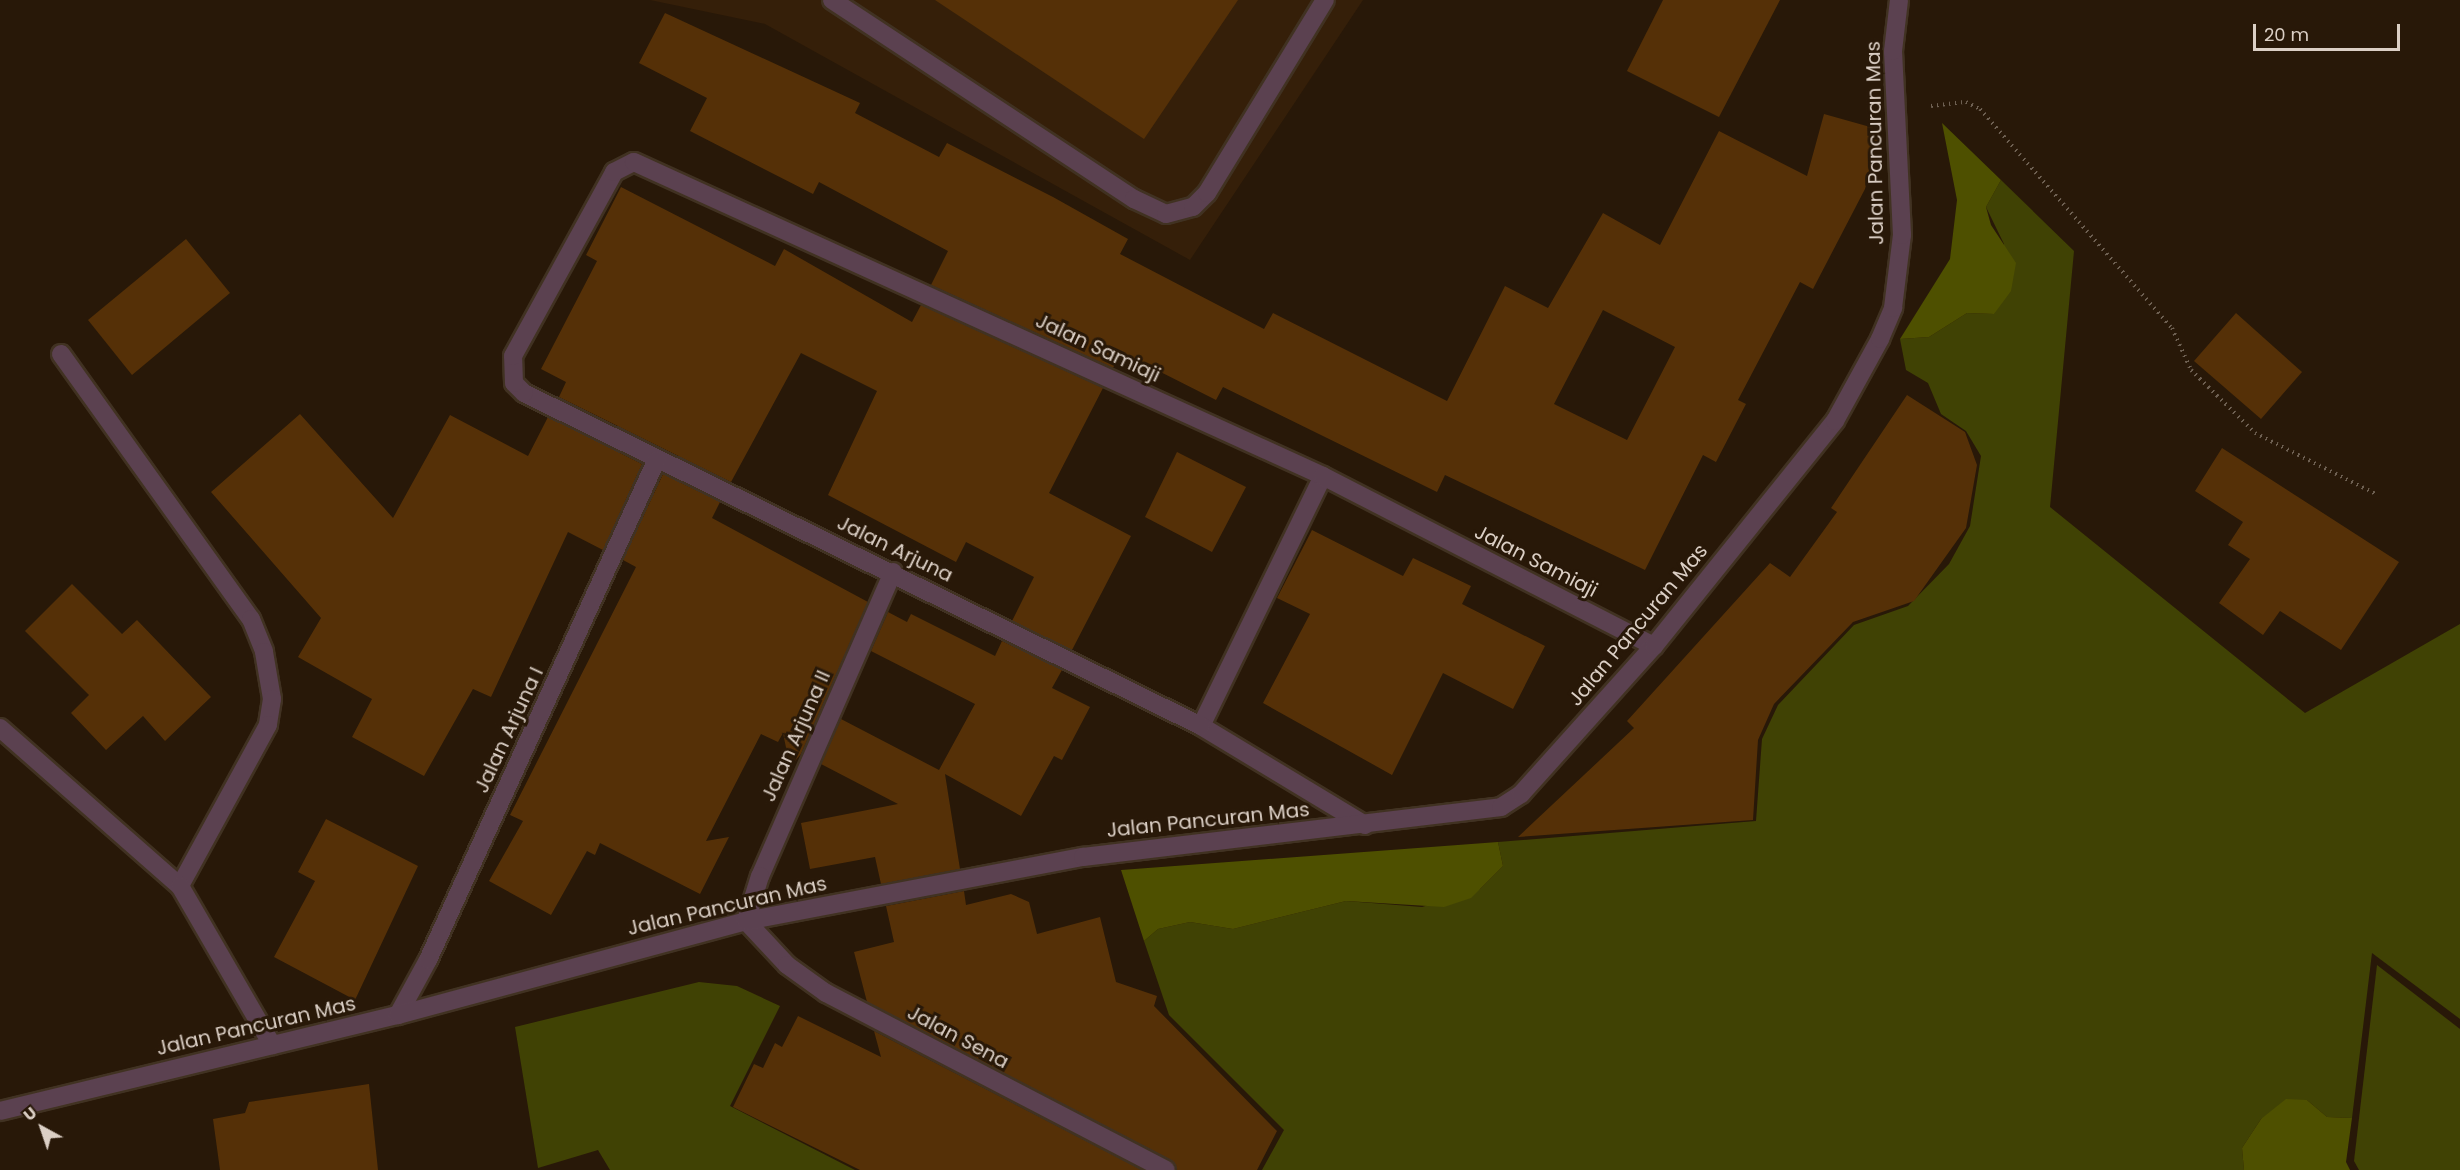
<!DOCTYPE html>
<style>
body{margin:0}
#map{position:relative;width:2460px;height:1170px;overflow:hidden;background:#281808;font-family:Poppins,sans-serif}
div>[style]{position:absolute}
.built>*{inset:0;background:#351f09}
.green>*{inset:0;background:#404204}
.forest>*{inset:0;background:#4e5000}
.building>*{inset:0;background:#553007}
.path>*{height:4px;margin-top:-2px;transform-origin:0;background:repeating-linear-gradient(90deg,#6e6052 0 1.5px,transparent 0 6px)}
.roads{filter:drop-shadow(2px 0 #413222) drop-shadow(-2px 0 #413222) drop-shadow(0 2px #413222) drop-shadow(0 -2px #413222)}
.lane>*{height:18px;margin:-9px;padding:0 9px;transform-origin:9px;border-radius:9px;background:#5b4150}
.street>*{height:18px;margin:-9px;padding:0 9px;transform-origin:9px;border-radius:9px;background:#5b4150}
span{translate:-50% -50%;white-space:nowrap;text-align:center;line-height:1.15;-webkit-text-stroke:6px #281808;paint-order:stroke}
.street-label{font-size:20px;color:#dbcfc5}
.north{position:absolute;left:12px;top:1098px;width:60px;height:60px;-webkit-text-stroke:4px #281808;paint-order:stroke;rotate:320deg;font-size:16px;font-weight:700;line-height:24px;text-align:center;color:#dbcfc5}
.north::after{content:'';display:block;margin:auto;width:21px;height:27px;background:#dbcfc5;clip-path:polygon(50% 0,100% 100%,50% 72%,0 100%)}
.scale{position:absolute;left:2253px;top:24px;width:147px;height:27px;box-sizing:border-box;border:3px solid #dbcfc5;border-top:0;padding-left:8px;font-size:18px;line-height:21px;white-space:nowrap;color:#dbcfc5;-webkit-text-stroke:4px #281808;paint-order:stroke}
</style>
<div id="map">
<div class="built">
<div style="clip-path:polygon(650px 0,1363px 0,1190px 260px,765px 24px)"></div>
</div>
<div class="green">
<div style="clip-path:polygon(2001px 180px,2074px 251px,2050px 507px,2305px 713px,2460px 624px,2460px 1019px,2372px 953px,2352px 1118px,2327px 1117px,2307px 1100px,2261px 1119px,2242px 1148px,2244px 1170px,1262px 1170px,1284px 1130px,1169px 1015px,1144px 941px,1158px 929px,1190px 922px,1233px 929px,1346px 901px,1422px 907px,1480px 889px,1503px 866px,1498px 842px,1756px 821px,1762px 739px,1778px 705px,1854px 625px,1908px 606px,1949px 564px,1970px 526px,1981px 456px,1966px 431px,1941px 414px,1928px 383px,1906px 370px,1900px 339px,1929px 337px,1967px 313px,1994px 314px,2004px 244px,1986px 207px)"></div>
<div style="clip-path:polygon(2377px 965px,2460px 1029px,2460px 1170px,2359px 1170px,2354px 1161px)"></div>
<div style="clip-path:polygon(699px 982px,737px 986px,780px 1006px,730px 1106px,855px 1170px,610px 1170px,598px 1150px,538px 1168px,515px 1027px)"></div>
</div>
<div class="forest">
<div style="clip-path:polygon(1942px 123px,2001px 180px,1986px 207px,1991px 225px,2016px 263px,2011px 291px,1994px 314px,1967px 313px,1929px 337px,1900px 339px,1950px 259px,1957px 200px)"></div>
<div style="clip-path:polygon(1498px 842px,1503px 866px,1471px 898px,1444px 907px,1346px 901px,1233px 929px,1190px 922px,1158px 929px,1144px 941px,1121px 870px)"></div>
<div style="clip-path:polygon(2286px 1099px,2307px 1100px,2327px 1117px,2352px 1118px,2346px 1162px,2350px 1170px,2244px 1170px,2242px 1148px,2261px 1119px)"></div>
</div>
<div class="building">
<div style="clip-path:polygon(935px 0,1238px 0,1144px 139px)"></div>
<div style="clip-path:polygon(1663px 0,1780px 0,1719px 117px,1627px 71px)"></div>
<div style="clip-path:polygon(evenodd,665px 13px,860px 103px,855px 113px,939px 157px,947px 143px,1053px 197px,1128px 239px,1120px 254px,1264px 329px,1273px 313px,1447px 401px,1505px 286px,1548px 308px,1603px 213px,1660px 245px,1719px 131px,1807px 176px,1824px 114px,1881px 130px,1865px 189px,1813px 289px,1800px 282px,1738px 400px,1746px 404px,1716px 462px,1703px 455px,1645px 570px,1445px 475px,1437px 492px,1223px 387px,1216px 400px,1121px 352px,1113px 368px,931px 285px,948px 251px,819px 182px,813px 194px,690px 131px,707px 98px,639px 63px,665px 13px,1603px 310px,1675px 347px,1627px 440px,1554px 404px,1603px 310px)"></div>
<div style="clip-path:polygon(621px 187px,775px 266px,784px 249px,912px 322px,921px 305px,1103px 388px,1049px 493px,1131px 536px,1072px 650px,1012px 621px,1034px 577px,966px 542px,956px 562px,828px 495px,877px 391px,801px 353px,731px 482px,559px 397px,566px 382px,541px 369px,597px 261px,586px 255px)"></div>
<div style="clip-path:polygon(186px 239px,230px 293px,132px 375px,88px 320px)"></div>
<div style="clip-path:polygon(2236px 313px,2302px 372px,2261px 419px,2194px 361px)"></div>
<div style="clip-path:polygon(1907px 395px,1965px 432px,1977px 465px,1966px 528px,1914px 601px,1853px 622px,1774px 704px,1758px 740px,1753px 820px,1518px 837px,1634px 728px,1627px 721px,1770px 563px,1790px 577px,1837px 512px,1831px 508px)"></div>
<div style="clip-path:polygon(300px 414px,393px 518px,450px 415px,528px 456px,548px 417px,642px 464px,603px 550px,568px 532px,491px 697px,473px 689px,424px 776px,352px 737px,372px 699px,298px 657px,321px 618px,211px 492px)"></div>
<div style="clip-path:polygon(2222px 448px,2399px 562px,2341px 650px,2280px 611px,2263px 635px,2219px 603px,2250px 559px,2228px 545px,2243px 522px,2195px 491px)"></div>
<div style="clip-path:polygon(1177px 452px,1246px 487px,1212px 552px,1145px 517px)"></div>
<div style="clip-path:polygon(663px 474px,720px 502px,712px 518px,868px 602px,801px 754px,790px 767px,783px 733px,778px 742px,761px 734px,706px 841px,729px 837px,700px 894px,600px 843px,595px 855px,587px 851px,551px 915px,489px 881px,523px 821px,510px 815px,636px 567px,623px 560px)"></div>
<div style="clip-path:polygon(1312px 530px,1403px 576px,1413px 558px,1471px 586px,1462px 604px,1545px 646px,1513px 709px,1443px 673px,1392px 775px,1263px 703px,1310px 614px,1277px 598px)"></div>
<div style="clip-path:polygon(72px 584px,122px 634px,137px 620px,211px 697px,165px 741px,143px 716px,106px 750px,71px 713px,89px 695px,25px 631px)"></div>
<div style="clip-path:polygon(888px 612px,907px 622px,911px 614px,995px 656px,1002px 641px,1062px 670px,1052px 688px,1090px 707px,1062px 760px,1054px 756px,1021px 816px,945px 774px,960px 869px,881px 884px,875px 857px,810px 869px,801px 823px,898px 804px,821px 764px,841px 719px,939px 770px,975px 704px,871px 651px)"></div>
<div style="clip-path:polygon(326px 819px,418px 866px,355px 1000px,274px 957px,315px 881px,298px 872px)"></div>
<div style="clip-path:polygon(964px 891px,966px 905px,1011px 894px,1029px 902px,1037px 934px,1100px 917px,1116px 982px,1157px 996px,1154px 1006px,1277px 1131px,1257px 1170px,1177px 1170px,1171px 1160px,867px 1002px,854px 952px,894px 942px,886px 906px)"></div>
<div style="clip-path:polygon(798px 1016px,881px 1057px,874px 1031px,1142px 1170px,860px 1170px,733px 1107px,754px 1064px,763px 1068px,775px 1043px,782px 1047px)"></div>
<div style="clip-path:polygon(369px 1084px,378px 1170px,220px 1170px,213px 1119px,245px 1113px,249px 1102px)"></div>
</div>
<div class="path">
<div style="left:1931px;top:106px;width:35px;rotate:-7deg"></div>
<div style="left:1966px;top:102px;width:16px;rotate:27deg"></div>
<div style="left:1980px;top:109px;width:291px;rotate:48.8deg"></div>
<div style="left:2172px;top:328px;width:46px;rotate:65.7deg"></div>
<div style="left:2191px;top:370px;width:90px;rotate:44.5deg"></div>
<div style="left:2255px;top:433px;width:136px;rotate:26.8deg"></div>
</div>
<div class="roads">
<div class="lane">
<div style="left:832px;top:0;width:362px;rotate:33.4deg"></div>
<div style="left:1134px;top:199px;width:35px;rotate:25deg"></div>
<div style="left:1166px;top:214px;width:28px;rotate:-15deg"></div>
<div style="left:1193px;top:207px;width:20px;rotate:-45deg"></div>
<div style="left:1207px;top:193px;width:226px;rotate:-58.6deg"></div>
</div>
<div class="street">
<div style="left:61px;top:354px;width:326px;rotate:54.4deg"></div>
<div style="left:251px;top:619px;width:35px;rotate:68deg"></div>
<div style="left:264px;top:652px;width:48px;rotate:80.3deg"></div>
<div style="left:272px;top:699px;width:26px;rotate:99deg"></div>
<div style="left:268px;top:725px;width:183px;rotate:118.7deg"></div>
<div style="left:893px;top:572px;width:332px;rotate:113.6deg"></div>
<div style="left:760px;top:876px;width:47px;rotate:107.3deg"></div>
<div style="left:746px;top:921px;width:60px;rotate:47deg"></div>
<div style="left:787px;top:965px;width:48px;rotate:35.7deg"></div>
<div style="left:826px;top:993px;width:383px;rotate:27.5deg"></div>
<div style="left:1201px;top:726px;width:278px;rotate:-64deg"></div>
<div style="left:0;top:728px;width:240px;rotate:41.3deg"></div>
<div style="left:180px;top:886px;width:184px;rotate:59.9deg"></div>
<div style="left:1365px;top:825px;width:192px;rotate:-148.9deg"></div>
<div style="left:1201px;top:726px;width:754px;rotate:-153.81deg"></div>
<div style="left:524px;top:393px;width:14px;rotate:-135deg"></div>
<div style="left:514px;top:383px;width:27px;rotate:-92deg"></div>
<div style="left:513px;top:356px;width:210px;rotate:-61.2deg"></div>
<div style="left:614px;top:172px;width:22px;rotate:-27deg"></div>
<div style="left:634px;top:162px;width:757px;rotate:24.5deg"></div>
<div style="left:1323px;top:476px;width:372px;rotate:27.2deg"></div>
<div style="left:398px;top:1015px;width:63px;rotate:-61.4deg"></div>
<div style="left:428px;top:960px;width:549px;rotate:-65.44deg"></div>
<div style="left:0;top:1111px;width:409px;rotate:-13.6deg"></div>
<div style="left:398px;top:1015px;width:360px;rotate:-15.1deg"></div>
<div style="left:746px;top:921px;width:343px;rotate:-10.8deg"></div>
<div style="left:1083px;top:857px;width:421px;rotate:-6.8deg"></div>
<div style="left:1501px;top:807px;width:24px;rotate:-33deg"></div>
<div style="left:1521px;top:794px;width:199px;rotate:-48.1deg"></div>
<div style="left:1654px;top:646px;width:289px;rotate:-51.2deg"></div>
<div style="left:1835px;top:421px;width:94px;rotate:-61.2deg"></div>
<div style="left:1880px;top:339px;width:34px;rotate:-67deg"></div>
<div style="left:1893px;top:308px;width:74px;rotate:-83deg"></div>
<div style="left:1902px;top:235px;width:184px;rotate:-92.8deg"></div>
<div style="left:1893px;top:51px;width:51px;rotate:-83.3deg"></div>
</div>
</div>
<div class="street-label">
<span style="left:1875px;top:143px;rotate:-91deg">Jalan Pancuran Mas</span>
<span style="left:1098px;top:348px;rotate:25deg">Jalan Samiaji</span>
<span style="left:895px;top:549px;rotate:26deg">Jalan Arjuna</span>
<span style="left:1536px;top:561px;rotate:27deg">Jalan Samiaji</span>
<span style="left:1638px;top:625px;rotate:-50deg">Jalan Pancuran Mas</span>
<span style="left:509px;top:730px;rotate:-65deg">Jalan Arjuna I</span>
<span style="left:796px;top:736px;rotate:-66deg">Jalan Arjuna II</span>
<span style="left:1208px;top:820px;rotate:-6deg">Jalan Pancuran Mas</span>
<span style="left:727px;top:906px;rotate:-13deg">Jalan Pancuran Mas</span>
<span style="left:256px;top:1026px;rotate:-13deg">Jalan Pancuran Mas</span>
<span style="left:958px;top:1037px;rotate:28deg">Jalan Sena</span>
</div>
<div class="north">U</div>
<div class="scale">20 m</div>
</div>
